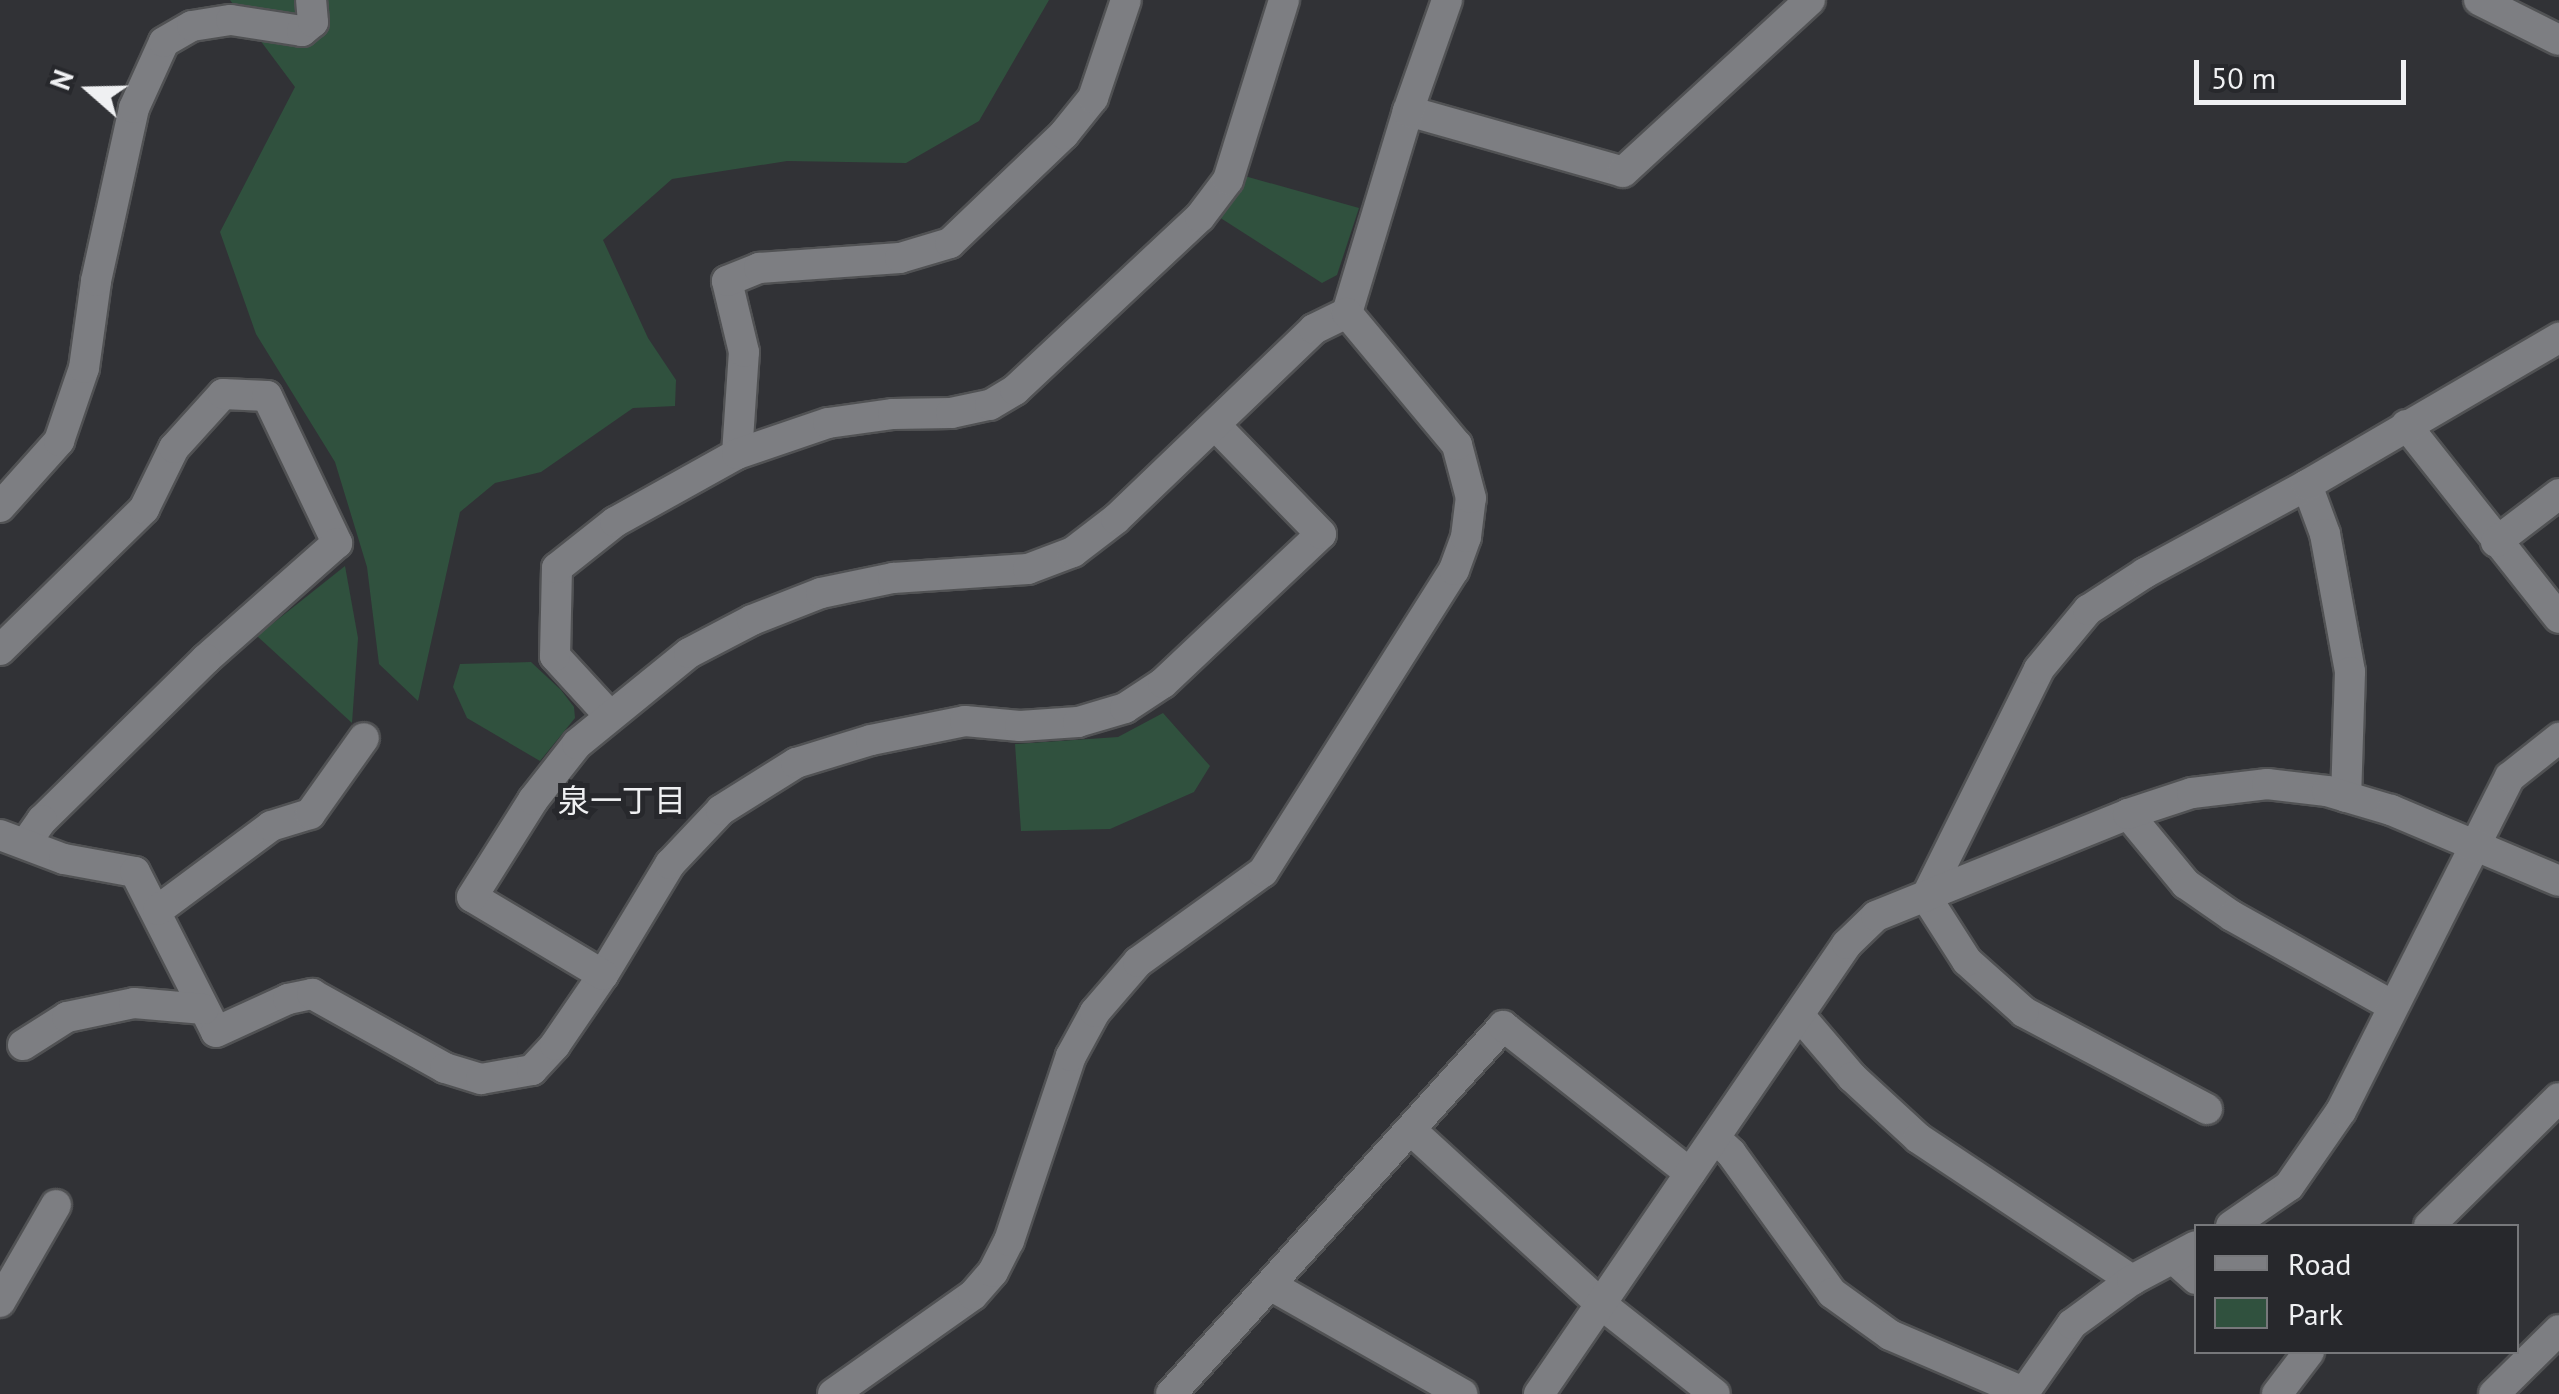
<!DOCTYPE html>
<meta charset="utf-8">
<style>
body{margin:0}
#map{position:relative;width:2559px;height:1394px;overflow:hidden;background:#313236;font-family:"PT Sans","Noto Sans JP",sans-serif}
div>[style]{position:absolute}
.green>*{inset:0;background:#30513e}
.roads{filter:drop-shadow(2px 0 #515254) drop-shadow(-2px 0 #515254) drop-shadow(0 2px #515254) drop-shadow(0 -2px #515254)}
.minor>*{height:30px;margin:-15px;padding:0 15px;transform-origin:15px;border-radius:15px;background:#7d7e82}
span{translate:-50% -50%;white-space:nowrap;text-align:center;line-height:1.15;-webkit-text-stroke:10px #27282c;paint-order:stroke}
.neighbourhood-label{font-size:32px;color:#eff0f2}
.legend{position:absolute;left:2194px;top:1224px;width:325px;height:130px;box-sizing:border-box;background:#27282c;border:2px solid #77787b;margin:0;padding:12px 18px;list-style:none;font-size:30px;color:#eff0f2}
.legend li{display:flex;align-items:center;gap:20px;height:50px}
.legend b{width:50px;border:2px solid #77787b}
.north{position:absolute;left:40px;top:40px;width:100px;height:100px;-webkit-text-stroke:8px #27282c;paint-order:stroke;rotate:290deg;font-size:28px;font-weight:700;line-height:40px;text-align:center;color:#eff0f2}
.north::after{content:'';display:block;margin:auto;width:35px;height:45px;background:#eff0f2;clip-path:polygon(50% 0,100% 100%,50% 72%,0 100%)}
.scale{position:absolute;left:2194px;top:60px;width:212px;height:45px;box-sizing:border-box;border:5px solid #eff0f2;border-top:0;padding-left:12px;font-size:30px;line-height:35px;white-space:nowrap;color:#eff0f2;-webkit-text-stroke:8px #27282c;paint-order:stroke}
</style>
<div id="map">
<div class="green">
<div style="clip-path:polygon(230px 0,1049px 0,979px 121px,906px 163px,787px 161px,672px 179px,603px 240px,648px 338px,676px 380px,675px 406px,633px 408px,541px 472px,495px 483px,460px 512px,418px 701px,379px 664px,367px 567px,335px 462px,256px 334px,220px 232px,295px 87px)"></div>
<div style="clip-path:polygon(1241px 175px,1359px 208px,1337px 275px,1322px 283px,1219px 217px)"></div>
<div style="clip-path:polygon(345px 566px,358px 638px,352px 723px,257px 636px)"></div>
<div style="clip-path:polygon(531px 662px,561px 690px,574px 707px,575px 718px,540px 761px,467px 718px,453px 687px,460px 664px)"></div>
<div style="clip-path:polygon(1163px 713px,1210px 766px,1194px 792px,1110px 829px,1021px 831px,1015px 744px,1118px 737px)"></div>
</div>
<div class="roads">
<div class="minor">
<div style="left:2479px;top:0;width:89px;rotate:26.6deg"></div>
<div style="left:1408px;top:111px;width:223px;rotate:15.8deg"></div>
<div style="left:1623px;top:172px;width:254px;rotate:-42.6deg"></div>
<div style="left:2406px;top:425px;width:246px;rotate:51.6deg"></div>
<div style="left:737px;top:454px;width:102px;rotate:-86.1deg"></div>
<div style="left:744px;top:352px;width:73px;rotate:-103.5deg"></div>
<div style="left:727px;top:281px;width:35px;rotate:-22deg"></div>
<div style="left:759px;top:268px;width:141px;rotate:-4.1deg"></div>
<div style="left:900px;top:258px;width:52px;rotate:-16.7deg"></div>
<div style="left:950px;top:243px;width:158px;rotate:-43.7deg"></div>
<div style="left:1064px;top:134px;width:46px;rotate:-51.1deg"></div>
<div style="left:1093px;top:98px;width:103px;rotate:-71.4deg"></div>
<div style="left:2307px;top:485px;width:52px;rotate:69.8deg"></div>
<div style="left:2325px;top:534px;width:140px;rotate:79.7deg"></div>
<div style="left:2350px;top:672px;width:125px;rotate:91.8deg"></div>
<div style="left:0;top:507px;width:89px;rotate:-48.2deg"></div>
<div style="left:59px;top:441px;width:77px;rotate:-71.1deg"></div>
<div style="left:84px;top:368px;width:88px;rotate:-82.1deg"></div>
<div style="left:96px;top:281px;width:177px;rotate:-77.6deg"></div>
<div style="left:134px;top:108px;width:72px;rotate:-65.6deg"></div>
<div style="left:164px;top:42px;width:32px;rotate:-30deg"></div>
<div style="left:192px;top:26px;width:39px;rotate:-9deg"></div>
<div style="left:231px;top:20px;width:72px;rotate:8.8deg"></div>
<div style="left:302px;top:31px;width:14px;rotate:-39deg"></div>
<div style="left:313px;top:22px;width:22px;rotate:-95deg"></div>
<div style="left:2496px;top:542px;width:79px;rotate:-37.3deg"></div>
<div style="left:0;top:650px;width:202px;rotate:-44.4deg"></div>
<div style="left:144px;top:509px;width:68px;rotate:-63.8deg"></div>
<div style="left:174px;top:448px;width:73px;rotate:-47.8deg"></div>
<div style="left:223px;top:394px;width:44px;rotate:2.6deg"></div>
<div style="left:267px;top:396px;width:163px;rotate:64.5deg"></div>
<div style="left:337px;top:543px;width:175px;rotate:138.5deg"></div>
<div style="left:206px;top:659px;width:230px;rotate:135.5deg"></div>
<div style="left:42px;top:820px;width:29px;rotate:125deg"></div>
<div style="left:609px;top:715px;width:80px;rotate:-132.5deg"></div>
<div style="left:555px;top:656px;width:88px;rotate:-88.7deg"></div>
<div style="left:557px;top:568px;width:74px;rotate:-38.4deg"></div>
<div style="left:615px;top:522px;width:140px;rotate:-29.1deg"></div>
<div style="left:737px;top:454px;width:96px;rotate:-18.8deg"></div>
<div style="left:828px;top:423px;width:66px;rotate:-7.9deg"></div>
<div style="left:893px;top:414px;width:58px;rotate:-1deg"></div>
<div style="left:951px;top:413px;width:40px;rotate:-12deg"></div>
<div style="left:990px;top:405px;width:29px;rotate:-31deg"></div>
<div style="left:1015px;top:390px;width:253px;rotate:-43.1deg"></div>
<div style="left:1200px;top:217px;width:46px;rotate:-52.9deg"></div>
<div style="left:1228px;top:180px;width:189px;rotate:-72.7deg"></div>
<div style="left:2128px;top:814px;width:91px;rotate:50.4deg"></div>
<div style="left:2186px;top:884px;width:56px;rotate:34.8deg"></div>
<div style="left:2232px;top:916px;width:184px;rotate:29.2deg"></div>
<div style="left:0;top:835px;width:68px;rotate:20.6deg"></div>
<div style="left:64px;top:859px;width:72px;rotate:10.4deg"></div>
<div style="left:135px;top:872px;width:179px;rotate:63.1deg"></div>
<div style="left:216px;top:1032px;width:79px;rotate:-24.6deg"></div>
<div style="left:288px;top:999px;width:25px;rotate:-12deg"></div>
<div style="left:312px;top:994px;width:152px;rotate:29.1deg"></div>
<div style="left:445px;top:1068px;width:38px;rotate:17deg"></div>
<div style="left:481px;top:1079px;width:52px;rotate:-10deg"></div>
<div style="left:532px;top:1070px;width:34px;rotate:-47deg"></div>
<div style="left:555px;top:1045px;width:85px;rotate:-55.6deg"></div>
<div style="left:603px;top:975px;width:130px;rotate:-58.9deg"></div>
<div style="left:670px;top:864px;width:74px;rotate:-46.6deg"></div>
<div style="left:721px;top:810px;width:89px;rotate:-32.1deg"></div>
<div style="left:796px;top:763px;width:78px;rotate:-17deg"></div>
<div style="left:871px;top:740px;width:96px;rotate:-11.4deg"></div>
<div style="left:965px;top:721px;width:55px;rotate:5.2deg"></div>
<div style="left:1020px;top:726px;width:58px;rotate:-3.9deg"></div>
<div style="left:1078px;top:722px;width:49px;rotate:-16.6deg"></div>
<div style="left:1125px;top:708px;width:45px;rotate:-33.3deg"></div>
<div style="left:1163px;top:683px;width:217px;rotate:-43.3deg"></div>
<div style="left:1321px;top:534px;width:152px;rotate:-134.2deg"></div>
<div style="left:158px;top:910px;width:141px;rotate:-36.6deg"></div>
<div style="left:271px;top:826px;width:41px;rotate:-17.1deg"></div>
<div style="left:310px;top:814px;width:93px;rotate:-54.6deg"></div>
<div style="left:603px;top:975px;width:152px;rotate:-149.2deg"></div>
<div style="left:472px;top:897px;width:115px;rotate:-57.8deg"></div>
<div style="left:533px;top:800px;width:71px;rotate:-51.8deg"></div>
<div style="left:577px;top:744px;width:144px;rotate:-39.1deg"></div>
<div style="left:689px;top:653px;width:71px;rotate:-27.6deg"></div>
<div style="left:752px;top:620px;width:74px;rotate:-21.4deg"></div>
<div style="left:821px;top:593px;width:74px;rotate:-11.8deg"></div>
<div style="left:893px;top:578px;width:135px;rotate:-3.8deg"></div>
<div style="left:1028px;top:569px;width:48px;rotate:-20.7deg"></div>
<div style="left:1073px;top:552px;width:54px;rotate:-37.5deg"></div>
<div style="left:1116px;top:519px;width:274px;rotate:-43.8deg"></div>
<div style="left:1314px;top:329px;width:37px;rotate:-26deg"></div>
<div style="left:1347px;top:313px;width:211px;rotate:-73.2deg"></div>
<div style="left:1408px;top:111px;width:118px;rotate:-70.6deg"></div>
<div style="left:1799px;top:1015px;width:82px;rotate:49.5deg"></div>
<div style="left:1852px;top:1077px;width:90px;rotate:42.7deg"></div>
<div style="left:1918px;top:1138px;width:257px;rotate:33.6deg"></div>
<div style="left:23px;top:1045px;width:52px;rotate:-32.5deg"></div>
<div style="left:67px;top:1017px;width:68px;rotate:-11.8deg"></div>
<div style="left:134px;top:1003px;width:70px;rotate:4.9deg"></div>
<div style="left:2207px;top:1109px;width:207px;rotate:-152.1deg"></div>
<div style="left:2024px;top:1012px;width:76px;rotate:-138.2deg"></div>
<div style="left:1967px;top:961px;width:76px;rotate:-122.6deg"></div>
<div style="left:1926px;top:897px;width:254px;rotate:-63.6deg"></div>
<div style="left:2039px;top:669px;width:77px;rotate:-50.3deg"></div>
<div style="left:2088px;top:610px;width:68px;rotate:-33deg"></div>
<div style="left:2145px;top:573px;width:184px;rotate:-28.5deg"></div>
<div style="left:2307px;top:485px;width:292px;rotate:-30.3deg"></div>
<div style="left:1412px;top:1131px;width:256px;rotate:42.5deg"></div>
<div style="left:1601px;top:1304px;width:145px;rotate:38.3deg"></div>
<div style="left:1715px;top:1138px;width:22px;rotate:43deg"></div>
<div style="left:1731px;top:1153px;width:173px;rotate:54.2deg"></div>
<div style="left:1832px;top:1293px;width:72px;rotate:35.9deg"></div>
<div style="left:1890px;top:1335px;width:145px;rotate:23.2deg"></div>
<div style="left:2231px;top:1226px;width:70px;rotate:-34.6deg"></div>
<div style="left:2289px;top:1186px;width:91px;rotate:-55.3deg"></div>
<div style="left:2341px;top:1111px;width:374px;rotate:-63.2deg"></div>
<div style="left:2510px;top:777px;width:63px;rotate:-38.5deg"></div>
<div style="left:2429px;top:1226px;width:182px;rotate:-44.6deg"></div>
<div style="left:2174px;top:1259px;width:30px;rotate:42deg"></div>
<div style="left:1272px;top:1286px;width:219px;rotate:29.6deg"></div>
<div style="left:0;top:1302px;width:112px;rotate:-60deg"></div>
<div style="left:833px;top:1394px;width:171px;rotate:-35.3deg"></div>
<div style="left:973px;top:1295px;width:30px;rotate:-49deg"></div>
<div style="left:993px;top:1272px;width:35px;rotate:-63deg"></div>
<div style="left:1009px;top:1241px;width:195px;rotate:-71.5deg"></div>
<div style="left:1071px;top:1056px;width:50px;rotate:-61.4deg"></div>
<div style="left:1095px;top:1012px;width:66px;rotate:-49.3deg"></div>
<div style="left:1138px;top:962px;width:154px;rotate:-35.8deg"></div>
<div style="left:1263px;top:872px;width:357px;rotate:-57.7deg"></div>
<div style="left:1454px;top:570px;width:35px;rotate:-70deg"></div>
<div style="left:1466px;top:537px;width:39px;rotate:-83deg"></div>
<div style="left:1471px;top:498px;width:55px;rotate:-104.8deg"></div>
<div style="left:1457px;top:445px;width:172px;rotate:-129.8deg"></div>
<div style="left:1171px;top:1394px;width:496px;rotate:-47.9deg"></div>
<div style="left:1503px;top:1026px;width:238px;rotate:38.2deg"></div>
<div style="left:1539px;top:1394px;width:545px;rotate:-55.61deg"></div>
<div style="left:1847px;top:944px;width:40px;rotate:-44deg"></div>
<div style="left:1876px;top:916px;width:272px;rotate:-22deg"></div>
<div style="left:2128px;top:814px;width:67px;rotate:-18.2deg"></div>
<div style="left:2192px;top:793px;width:76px;rotate:-6.8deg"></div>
<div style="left:2267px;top:784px;width:60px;rotate:6.7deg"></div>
<div style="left:2327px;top:791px;width:67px;rotate:16.5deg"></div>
<div style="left:2391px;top:810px;width:182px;rotate:22.9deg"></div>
<div style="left:2023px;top:1394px;width:85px;rotate:-55deg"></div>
<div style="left:2072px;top:1324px;width:74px;rotate:-36.3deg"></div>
<div style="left:2132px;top:1280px;width:72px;rotate:-28deg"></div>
<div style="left:2277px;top:1394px;width:53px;rotate:-52.7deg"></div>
<div style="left:2494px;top:1394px;width:91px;rotate:-44.6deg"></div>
</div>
</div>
<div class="neighbourhood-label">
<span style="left:622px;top:800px">泉一丁目</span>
</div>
<ul class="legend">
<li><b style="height:12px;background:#7d7e82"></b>Road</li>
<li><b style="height:28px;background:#30513e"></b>Park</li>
</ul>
<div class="north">N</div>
<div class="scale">50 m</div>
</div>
